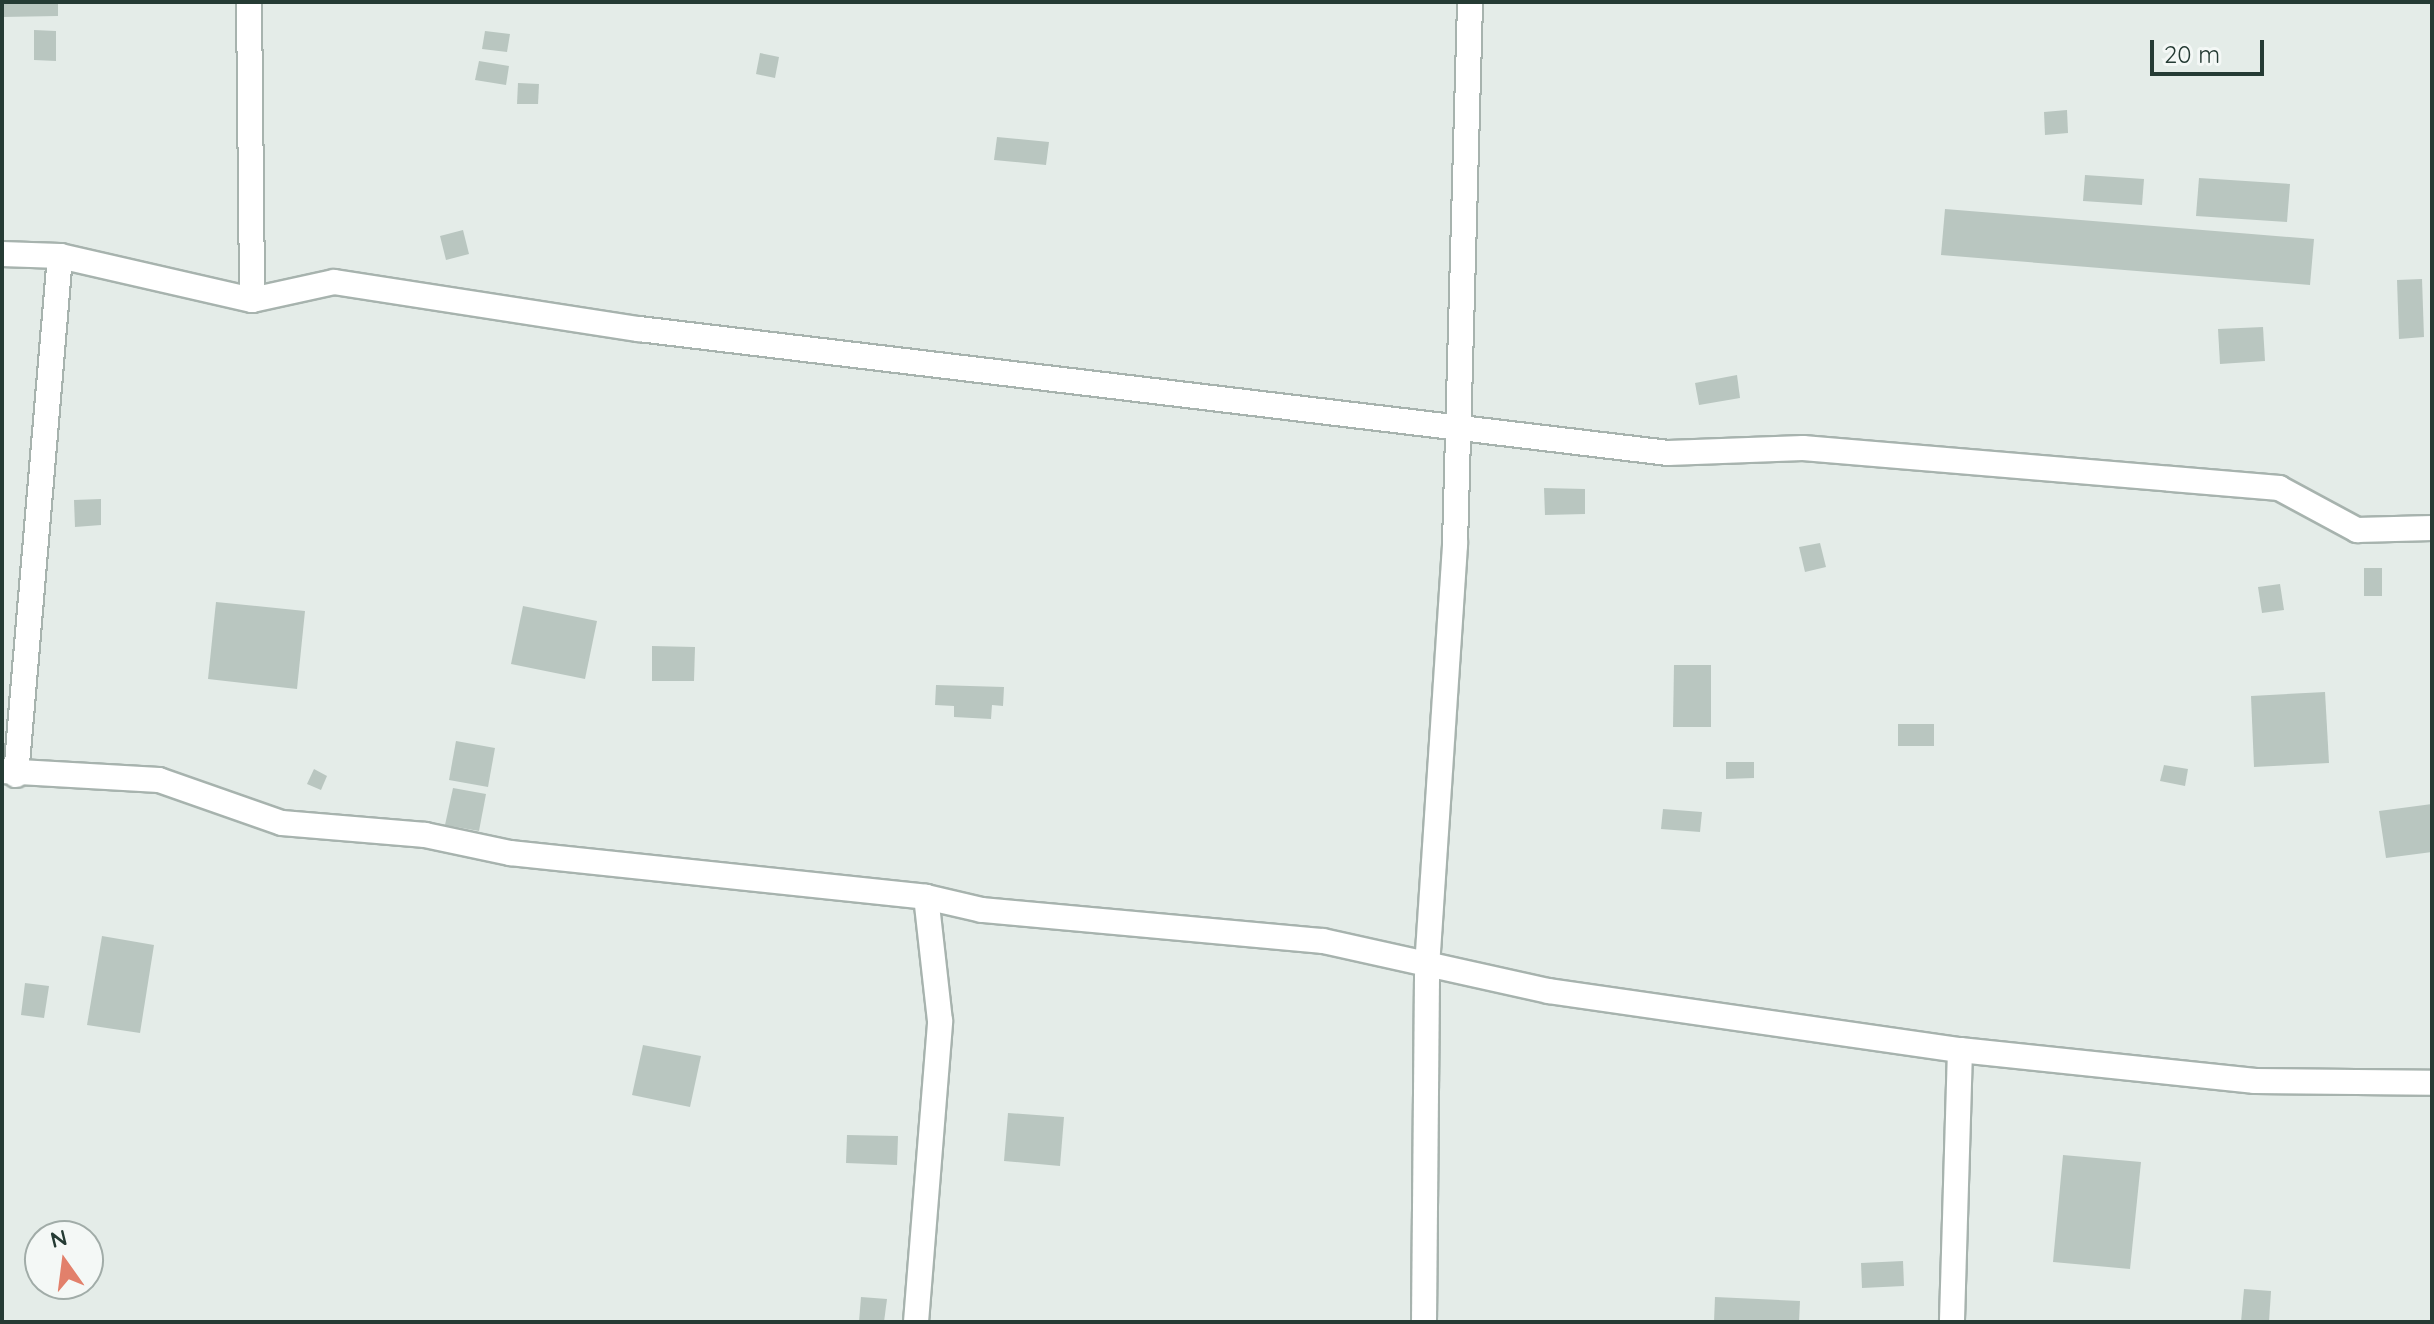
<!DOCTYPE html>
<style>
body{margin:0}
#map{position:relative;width:2434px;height:1324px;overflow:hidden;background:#e4ece8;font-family:Quicksand,sans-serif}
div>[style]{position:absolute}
.building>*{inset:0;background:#b9c6c0}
.roads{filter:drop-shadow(2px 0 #a7b3ae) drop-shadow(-2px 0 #a7b3ae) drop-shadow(0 2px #a7b3ae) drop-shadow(0 -2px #a7b3ae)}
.minor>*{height:24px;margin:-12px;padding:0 12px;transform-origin:12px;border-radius:12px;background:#fff}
span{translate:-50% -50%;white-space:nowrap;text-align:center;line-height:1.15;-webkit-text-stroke:8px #f4f8f6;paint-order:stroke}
.frame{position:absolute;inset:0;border:4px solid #253b34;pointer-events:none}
.north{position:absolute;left:24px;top:1220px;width:80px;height:80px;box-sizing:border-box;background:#f4f8f6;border:2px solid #a1aca8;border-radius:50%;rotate:346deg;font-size:22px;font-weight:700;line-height:32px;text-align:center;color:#253b34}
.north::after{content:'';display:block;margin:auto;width:28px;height:36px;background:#e2806b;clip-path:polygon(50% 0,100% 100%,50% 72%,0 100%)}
.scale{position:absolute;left:2150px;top:40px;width:114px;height:36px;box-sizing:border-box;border:4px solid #253b34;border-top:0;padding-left:10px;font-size:24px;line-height:28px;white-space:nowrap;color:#253b34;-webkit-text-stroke:6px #f4f8f6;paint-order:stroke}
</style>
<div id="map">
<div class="building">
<div style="clip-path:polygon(2px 2px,58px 2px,58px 16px,2px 17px)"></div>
<div style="clip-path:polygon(34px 30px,56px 31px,56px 61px,34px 60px)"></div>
<div style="clip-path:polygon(485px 31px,510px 34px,507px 52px,482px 49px)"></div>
<div style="clip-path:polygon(760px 53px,779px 57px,775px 78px,756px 74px)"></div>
<div style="clip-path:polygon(479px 61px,509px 66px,506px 85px,475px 80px)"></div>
<div style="clip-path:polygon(518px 83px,539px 84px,538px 104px,517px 104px)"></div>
<div style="clip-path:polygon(2067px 110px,2068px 133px,2045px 135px,2044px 112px)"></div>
<div style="clip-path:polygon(997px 137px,1049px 142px,1046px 165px,994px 160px)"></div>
<div style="clip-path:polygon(2085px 175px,2144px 179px,2142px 205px,2083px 201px)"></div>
<div style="clip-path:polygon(2199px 178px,2290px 184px,2287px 222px,2196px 216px)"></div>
<div style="clip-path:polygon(1945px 209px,2314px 239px,2310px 285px,1941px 255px)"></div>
<div style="clip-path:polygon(463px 230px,469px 254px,446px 260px,440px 236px)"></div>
<div style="clip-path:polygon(2422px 279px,2424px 337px,2399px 339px,2397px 280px)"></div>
<div style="clip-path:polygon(2263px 327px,2265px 361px,2220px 364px,2218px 329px)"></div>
<div style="clip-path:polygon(1737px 375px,1740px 398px,1699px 405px,1695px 383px)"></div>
<div style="clip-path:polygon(1544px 488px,1585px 489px,1585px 514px,1545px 515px)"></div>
<div style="clip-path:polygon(101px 499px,101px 525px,75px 527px,74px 500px)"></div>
<div style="clip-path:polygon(1820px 543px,1826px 567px,1805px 572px,1799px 547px)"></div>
<div style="clip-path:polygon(2364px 568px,2382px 568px,2382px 596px,2364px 596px)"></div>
<div style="clip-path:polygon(2280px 584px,2284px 610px,2262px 613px,2258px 587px)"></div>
<div style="clip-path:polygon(216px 602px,305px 611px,297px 689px,208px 679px)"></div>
<div style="clip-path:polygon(523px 606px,597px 621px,585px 679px,511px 664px)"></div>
<div style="clip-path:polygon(652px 646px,695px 647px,694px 681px,652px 681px)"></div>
<div style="clip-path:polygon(1674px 665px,1711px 665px,1711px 727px,1673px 727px)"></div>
<div style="clip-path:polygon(936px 685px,1004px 687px,1003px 706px,992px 705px,991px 719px,954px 717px,954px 706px,935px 705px)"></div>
<div style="clip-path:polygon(2325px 692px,2329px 763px,2254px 767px,2251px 696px)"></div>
<div style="clip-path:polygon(1898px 724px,1934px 724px,1934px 746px,1898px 746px)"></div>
<div style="clip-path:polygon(456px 741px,495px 748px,488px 787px,449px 780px)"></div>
<div style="clip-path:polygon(1726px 762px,1754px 762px,1754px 778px,1726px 779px)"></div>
<div style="clip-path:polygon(2164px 765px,2188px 769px,2185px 786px,2160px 781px)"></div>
<div style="clip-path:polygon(314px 769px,327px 776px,321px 790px,307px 784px)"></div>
<div style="clip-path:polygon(453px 788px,486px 794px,479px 831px,445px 825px)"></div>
<div style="clip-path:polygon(2432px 804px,2432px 852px,2386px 858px,2379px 811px)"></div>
<div style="clip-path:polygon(1663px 809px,1702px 812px,1700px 832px,1661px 829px)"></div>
<div style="clip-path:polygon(102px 936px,154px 945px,140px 1033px,87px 1025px)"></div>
<div style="clip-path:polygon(25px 983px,49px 986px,44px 1018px,21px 1015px)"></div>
<div style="clip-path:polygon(643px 1045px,701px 1056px,690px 1107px,632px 1095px)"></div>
<div style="clip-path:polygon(1008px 1113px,1064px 1117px,1060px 1166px,1004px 1161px)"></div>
<div style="clip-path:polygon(847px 1135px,898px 1136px,897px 1165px,846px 1163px)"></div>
<div style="clip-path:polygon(2063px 1155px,2141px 1162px,2130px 1269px,2053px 1262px)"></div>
<div style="clip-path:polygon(1903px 1261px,1904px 1286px,1862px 1288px,1861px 1263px)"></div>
<div style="clip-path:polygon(2244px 1289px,2271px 1291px,2269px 1322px,2241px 1322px)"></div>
<div style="clip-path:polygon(861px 1297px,887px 1299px,884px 1322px,859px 1322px)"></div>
<div style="clip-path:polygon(1715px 1297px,1800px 1301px,1799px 1322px,1714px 1322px)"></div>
</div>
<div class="roads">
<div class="minor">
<div style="left:249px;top:2px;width:298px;rotate:89.4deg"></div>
<div style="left:2px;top:254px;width:58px;rotate:2deg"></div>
<div style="left:60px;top:256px;width:197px;rotate:12.9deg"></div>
<div style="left:252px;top:300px;width:84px;rotate:-12.4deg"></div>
<div style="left:334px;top:282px;width:309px;rotate:8.8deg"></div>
<div style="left:639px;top:329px;width:1036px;rotate:6.87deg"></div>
<div style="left:1668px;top:453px;width:135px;rotate:-2.1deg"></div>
<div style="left:1803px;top:448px;width:478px;rotate:4.8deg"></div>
<div style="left:2279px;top:488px;width:89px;rotate:28.3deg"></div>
<div style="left:2357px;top:530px;width:75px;rotate:-1.5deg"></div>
<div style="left:2px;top:771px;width:157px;rotate:3.3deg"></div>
<div style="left:159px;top:780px;width:130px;rotate:19.3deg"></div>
<div style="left:282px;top:823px;width:144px;rotate:4.8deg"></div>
<div style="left:425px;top:835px;width:87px;rotate:12deg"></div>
<div style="left:510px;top:853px;width:418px;rotate:6deg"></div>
<div style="left:926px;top:897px;width:57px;rotate:13.1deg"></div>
<div style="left:982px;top:910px;width:342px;rotate:5.2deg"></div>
<div style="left:1323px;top:941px;width:231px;rotate:12.5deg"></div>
<div style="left:1549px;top:991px;width:415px;rotate:8.2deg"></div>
<div style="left:1960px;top:1050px;width:272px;rotate:91.7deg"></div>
<div style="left:16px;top:775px;width:521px;rotate:-85.15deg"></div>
<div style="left:1960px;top:1050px;width:297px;rotate:6deg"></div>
<div style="left:2255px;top:1081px;width:177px;rotate:0.6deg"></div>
<div style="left:916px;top:1322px;width:302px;rotate:-85.4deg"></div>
<div style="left:940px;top:1021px;width:125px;rotate:-96.4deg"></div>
<div style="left:1424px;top:1322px;width:355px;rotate:-89.5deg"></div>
<div style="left:1427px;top:967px;width:424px;rotate:-86.2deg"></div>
<div style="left:1455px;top:544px;width:542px;rotate:-88.41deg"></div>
</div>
</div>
<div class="frame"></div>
<div class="north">N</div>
<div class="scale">20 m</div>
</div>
